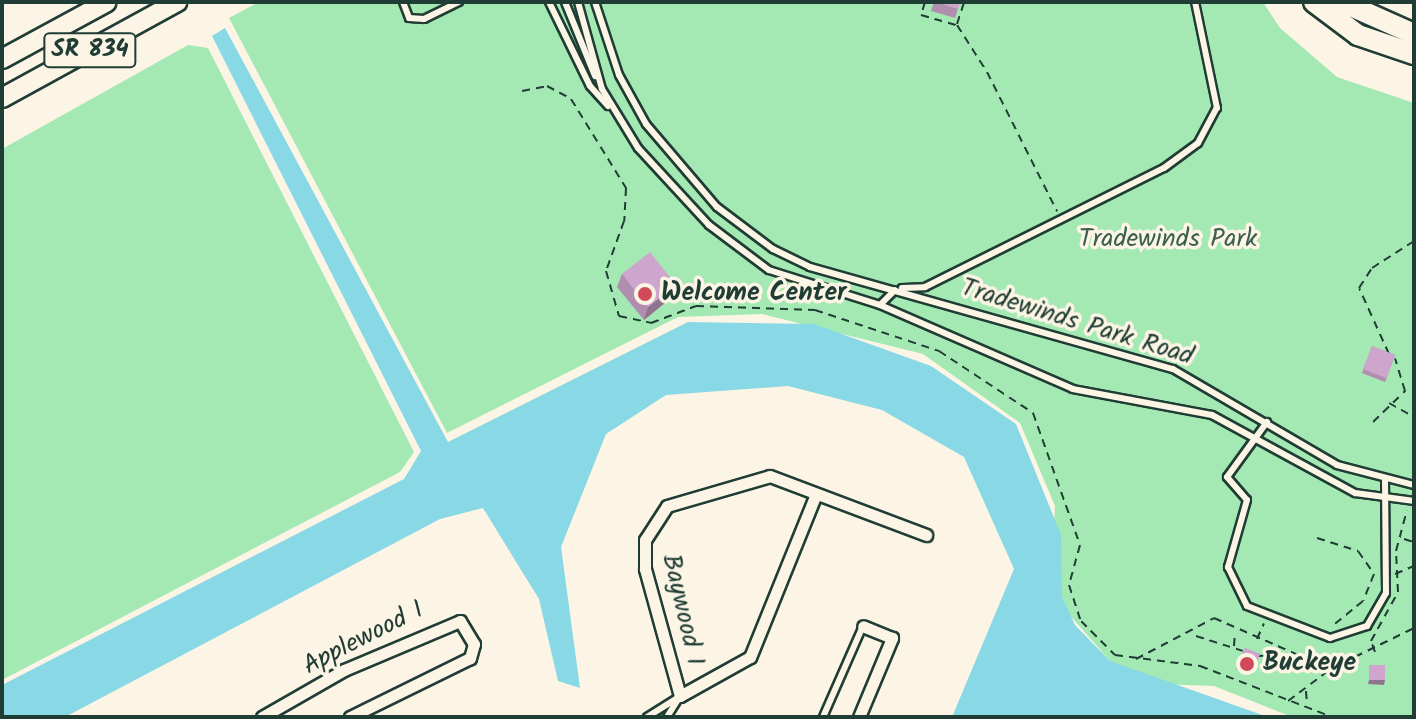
<!DOCTYPE html>
<style>
body{margin:0}
#map{position:relative;width:1416px;height:719px;overflow:hidden;background:#fcf5e5;font-family:Kalam,sans-serif}
div>[style]{position:absolute}
.green>*{inset:0;background:#a4e8b3}
.water>*{inset:0;background:#89d8e6}
.path>*{height:2px;margin-top:-1px;transform-origin:0;background:repeating-linear-gradient(90deg,#1f3d34 0 8px,transparent 0 14px)}
.roads{filter:drop-shadow(2px 0 #1f3d34) drop-shadow(-2px 0 #1f3d34) drop-shadow(0 2px #1f3d34) drop-shadow(0 -2px #1f3d34)}
.service>*{height:6px;margin:-3px;padding:0 3px;transform-origin:3px;border-radius:3px;background:#fcf5e5}
.minor>*{height:11px;margin:-5.5px;padding:0 5.5px;transform-origin:5.5px;border-radius:5.5px;background:#fcf5e5}
.primary>*{height:18px;margin:-9px;padding:0 9px;transform-origin:9px;border-radius:9px;background:#fcf5e5}
.motorway>*{height:20px;margin:-10px;padding:0 10px;transform-origin:10px;border-radius:10px;background:#fcf5e5}
.wall>*{inset:0;background:#b18eaf}
.shaded-wall>*{inset:0;background:#90748f}
.building>*{inset:0;background:#cea5cc}
.dots>*{width:22px;height:22px;translate:-50% -50%;box-sizing:border-box;border:4px solid #fcf5e5;border-radius:50%}
span{translate:-50% -50%;white-space:nowrap;text-align:center;line-height:1.15;-webkit-text-stroke:7px #fcf5e5;paint-order:stroke}
.shield-label span{padding:2px 6px;background:#fcf5e5;border:2px solid;border-radius:6px;-webkit-text-stroke-width:0}
.shield-label{font-size:24px;color:#1f3d34;font-weight:700}
.park-label{font-size:26px;color:#3a5f4d}
.poi-label{font-size:26px;color:#1f3d34;font-weight:700}
.left{translate:0 -50%;text-align:left}
.street-label{font-size:26px;color:#1f3d34}
.frame{position:absolute;inset:0;border:4px solid #1f3d34;pointer-events:none}
</style>
<div id="map">
<div class="green">
<div style="clip-path:polygon(259px 2px,1263px 2px,1280px 28px,1337px 77px,1414px 103px,1414px 717px,1292px 717px,1214px 686px,1157px 684px,1110px 661px,1059px 603px,1052px 560px,1055px 506px,1020px 423px,923px 354px,762px 314px,678px 317px,447px 433px,229px 18px)"></div>
<div style="clip-path:polygon(188px 45px,208px 48px,414px 452px,400px 472px,2px 680px,2px 149px)"></div>
</div>
<div class="water">
<div style="clip-path:polygon(225px 28px,448px 442px,688px 322px,814px 324px,931px 366px,1016px 424px,1061px 535px,1062px 597px,1075px 625px,1110px 661px,1268px 717px,952px 717px,1014px 569px,964px 457px,882px 410px,788px 386px,666px 395px,606px 434px,561px 547px,580px 688px,558px 681px,539px 599px,483px 508px,440px 519px,65px 717px,2px 717px,2px 685px,404px 479px,421px 451px,212px 36px)"></div>
</div>
<div class="path">
<div style="left:925px;top:2px;width:14px;rotate:107deg"></div>
<div style="left:921px;top:15px;width:37px;rotate:16deg"></div>
<div style="left:957px;top:25px;width:56px;rotate:57.4deg"></div>
<div style="left:987px;top:72px;width:156px;rotate:63.3deg"></div>
<div style="left:957px;top:24px;width:23px;rotate:-72deg"></div>
<div style="left:522px;top:91px;width:25px;rotate:-11deg"></div>
<div style="left:547px;top:86px;width:27px;rotate:28deg"></div>
<div style="left:571px;top:99px;width:105px;rotate:58.3deg"></div>
<div style="left:626px;top:188px;width:33px;rotate:93deg"></div>
<div style="left:624px;top:221px;width:53px;rotate:109.8deg"></div>
<div style="left:606px;top:271px;width:47px;rotate:73.9deg"></div>
<div style="left:619px;top:316px;width:33px;rotate:12deg"></div>
<div style="left:651px;top:323px;width:48px;rotate:-20.7deg"></div>
<div style="left:696px;top:306px;width:119px;rotate:1.9deg"></div>
<div style="left:815px;top:310px;width:131px;rotate:18.3deg"></div>
<div style="left:939px;top:351px;width:113px;rotate:33.4deg"></div>
<div style="left:1033px;top:413px;width:140px;rotate:70.4deg"></div>
<div style="left:1080px;top:545px;width:41px;rotate:105.4deg"></div>
<div style="left:1069px;top:585px;width:38px;rotate:72deg"></div>
<div style="left:1081px;top:621px;width:48px;rotate:45deg"></div>
<div style="left:1115px;top:655px;width:86px;rotate:7.4deg"></div>
<div style="left:1200px;top:666px;width:142px;rotate:21.1deg"></div>
<div style="left:1389px;top:354px;width:72px;rotate:-114.4deg"></div>
<div style="left:1359px;top:288px;width:24px;rotate:-57deg"></div>
<div style="left:1372px;top:268px;width:50px;rotate:-32.7deg"></div>
<div style="left:1389px;top:403px;width:29px;rotate:29deg"></div>
<div style="left:1373px;top:422px;width:45px;rotate:-44.1deg"></div>
<div style="left:1405px;top:391px;width:34px;rotate:-107deg"></div>
<div style="left:1317px;top:538px;width:43px;rotate:17.6deg"></div>
<div style="left:1358px;top:551px;width:28px;rotate:55deg"></div>
<div style="left:1374px;top:574px;width:29px;rotate:112deg"></div>
<div style="left:1363px;top:601px;width:38px;rotate:141deg"></div>
<div style="left:1404px;top:539px;width:10px;rotate:17deg"></div>
<div style="left:1395px;top:574px;width:21px;rotate:-23deg"></div>
<div style="left:1196px;top:636px;width:49px;rotate:17.7deg"></div>
<div style="left:1257px;top:639px;width:17px;rotate:-66deg"></div>
<div style="left:1234px;top:646px;width:14px;rotate:-86deg"></div>
<div style="left:1375px;top:652px;width:12px;rotate:-110deg"></div>
<div style="left:1371px;top:641px;width:56px;rotate:-61.1deg"></div>
<div style="left:1398px;top:592px;width:41px;rotate:-92.8deg"></div>
<div style="left:1396px;top:551px;width:42px;rotate:-75deg"></div>
<div style="left:1257px;top:656px;width:33px;rotate:-2deg"></div>
<div style="left:1136px;top:659px;width:88px;rotate:-27.7deg"></div>
<div style="left:1214px;top:618px;width:127px;rotate:23.7deg"></div>
<div style="left:1330px;top:669px;width:93px;rotate:-26deg"></div>
<div style="left:1306px;top:691px;width:13px;rotate:86deg"></div>
<div style="left:1288px;top:701px;width:50px;rotate:-36.9deg"></div>
</div>
<div class="roads">
<div class="service">
<div style="left:403px;top:2px;width:17px;rotate:69deg"></div>
<div style="left:409px;top:18px;width:15px;rotate:4deg"></div>
<div style="left:424px;top:19px;width:39px;rotate:-26deg"></div>
<div style="left:549px;top:2px;width:93px;rotate:64deg"></div>
<div style="left:590px;top:86px;width:27px;rotate:48deg"></div>
<div style="left:565px;top:2px;width:80px;rotate:67.9deg"></div>
<div style="left:578px;top:2px;width:90px;rotate:74.6deg"></div>
<div style="left:602px;top:89px;width:69px;rotate:58.6deg"></div>
<div style="left:638px;top:148px;width:105px;rotate:47.3deg"></div>
<div style="left:709px;top:225px;width:75px;rotate:36.9deg"></div>
<div style="left:769px;top:270px;width:116px;rotate:17.5deg"></div>
<div style="left:880px;top:305px;width:210px;rotate:23.5deg"></div>
<div style="left:1073px;top:389px;width:141px;rotate:10.6deg"></div>
<div style="left:1212px;top:415px;width:163px;rotate:28.6deg"></div>
<div style="left:1355px;top:493px;width:60px;rotate:7.7deg"></div>
<div style="left:595px;top:2px;width:77px;rotate:71.8deg"></div>
<div style="left:619px;top:75px;width:56px;rotate:61.1deg"></div>
<div style="left:646px;top:124px;width:109px;rotate:49.5deg"></div>
<div style="left:717px;top:207px;width:70px;rotate:36.9deg"></div>
<div style="left:773px;top:249px;width:41px;rotate:25.9deg"></div>
<div style="left:810px;top:267px;width:377px;rotate:15.7deg"></div>
<div style="left:1173px;top:369px;width:190px;rotate:30.3deg"></div>
<div style="left:1337px;top:465px;width:80px;rotate:14.6deg"></div>
<div style="left:902px;top:288px;width:23px;rotate:-2deg"></div>
<div style="left:925px;top:287px;width:267px;rotate:-26.5deg"></div>
<div style="left:1164px;top:168px;width:42px;rotate:-36.3deg"></div>
<div style="left:1198px;top:143px;width:40px;rotate:-62deg"></div>
<div style="left:1217px;top:108px;width:108px;rotate:-101.7deg"></div>
<div style="left:880px;top:305px;width:21px;rotate:-45deg"></div>
<div style="left:1267px;top:422px;width:68px;rotate:126deg"></div>
<div style="left:1227px;top:477px;width:30px;rotate:49deg"></div>
<div style="left:1247px;top:500px;width:70px;rotate:105.8deg"></div>
<div style="left:1228px;top:567px;width:43px;rotate:64deg"></div>
<div style="left:1247px;top:606px;width:89px;rotate:21.1deg"></div>
<div style="left:1330px;top:638px;width:39px;rotate:-18deg"></div>
<div style="left:1367px;top:626px;width:38px;rotate:-60deg"></div>
<div style="left:1386px;top:593px;width:112px;rotate:-90.5deg"></div>
<div style="left:647px;top:717px;width:39px;rotate:-32deg"></div>
<div style="left:667px;top:717px;width:25px;rotate:-58deg"></div>
<div style="left:823px;top:717px;width:99px;rotate:-66.3deg"></div>
</div>
<div class="minor">
<div style="left:816px;top:494px;width:176px;rotate:112deg"></div>
<div style="left:750px;top:657px;width:80px;rotate:150.9deg"></div>
<div style="left:680px;top:696px;width:132px;rotate:-105.4deg"></div>
<div style="left:645px;top:569px;width:29px;rotate:-90deg"></div>
<div style="left:645px;top:540px;width:40px;rotate:-57.1deg"></div>
<div style="left:667px;top:506px;width:107px;rotate:-16.2deg"></div>
<div style="left:770px;top:476px;width:167px;rotate:20.7deg"></div>
<div style="left:262px;top:717px;width:95px;rotate:-29.8deg"></div>
<div style="left:344px;top:670px;width:126px;rotate:-22.9deg"></div>
<div style="left:460px;top:621px;width:27px;rotate:59deg"></div>
<div style="left:474px;top:644px;width:15px;rotate:106deg"></div>
<div style="left:470px;top:658px;width:134px;rotate:153.8deg"></div>
<div style="left:859px;top:717px;width:86px;rotate:-67.3deg"></div>
<div style="left:892px;top:638px;width:31px;rotate:-158deg"></div>
</div>
<div class="primary">
<div style="left:2px;top:59px;width:119px;rotate:-28.5deg"></div>
<div style="left:2px;top:98px;width:200px;rotate:-28.7deg"></div>
</div>
<div class="motorway">
<div style="left:1314px;top:2px;width:55px;rotate:36.9deg"></div>
<div style="left:1358px;top:35px;width:59px;rotate:18.7deg"></div>
<div style="left:1342px;top:2px;width:79px;rotate:24deg"></div>
</div>
</div>
<div class="wall">
<div style="clip-path:polygon(934px 2px,960px 2px,955px 18px,931px 11px)"></div>
<div style="clip-path:polygon(622px 274px,671px 298px,644px 320px,617px 287px)"></div>
<div style="clip-path:polygon(1372px 346px,1395px 355px,1385px 382px,1362px 373px)"></div>
<div style="clip-path:polygon(1245px 648px,1260px 654px,1252px 675px,1236px 669px)"></div>
</div>
<div class="shaded-wall">
<div style="clip-path:polygon(676px 285px,671px 298px,644px 320px,648px 307px)"></div>
<div style="clip-path:polygon(1369px 680px,1385px 680px,1384px 685px,1368px 684px)"></div>
</div>
<div class="building">
<div style="clip-path:polygon(935px 2px,960px 2px,958px 9px)"></div>
<div style="clip-path:polygon(650px 252px,676px 285px,648px 307px,622px 274px)"></div>
<div style="clip-path:polygon(1372px 346px,1395px 355px,1386px 378px,1363px 369px)"></div>
<div style="clip-path:polygon(1245px 648px,1260px 654px,1253px 671px,1238px 665px)"></div>
<div style="clip-path:polygon(1369px 665px,1385px 665px,1385px 680px,1369px 680px)"></div>
</div>
<div class="dots">
<div style="left:645px;top:294px;background:#d1495b"></div>
<div style="left:1247px;top:664px;background:#d1495b"></div>
</div>
<div class="shield-label">
<span style="left:90px;top:50px">SR 834</span>
</div>
<div class="park-label">
<span style="left:1168px;top:240px">Tradewinds Park</span>
</div>
<div class="poi-label">
<span class="left" style="left:661px;top:294px">Welcome Center</span>
<span class="left" style="left:1263px;top:664px">Buckeye</span>
</div>
<div class="street-label">
<span style="left:1077px;top:323px;rotate:17deg">Tradewinds Park Road</span>
<span style="left:682px;top:610px;rotate:77deg">Baywood I</span>
<span style="left:364px;top:639px;rotate:-27deg">Applewood I</span>
</div>
<div class="frame"></div>
</div>
